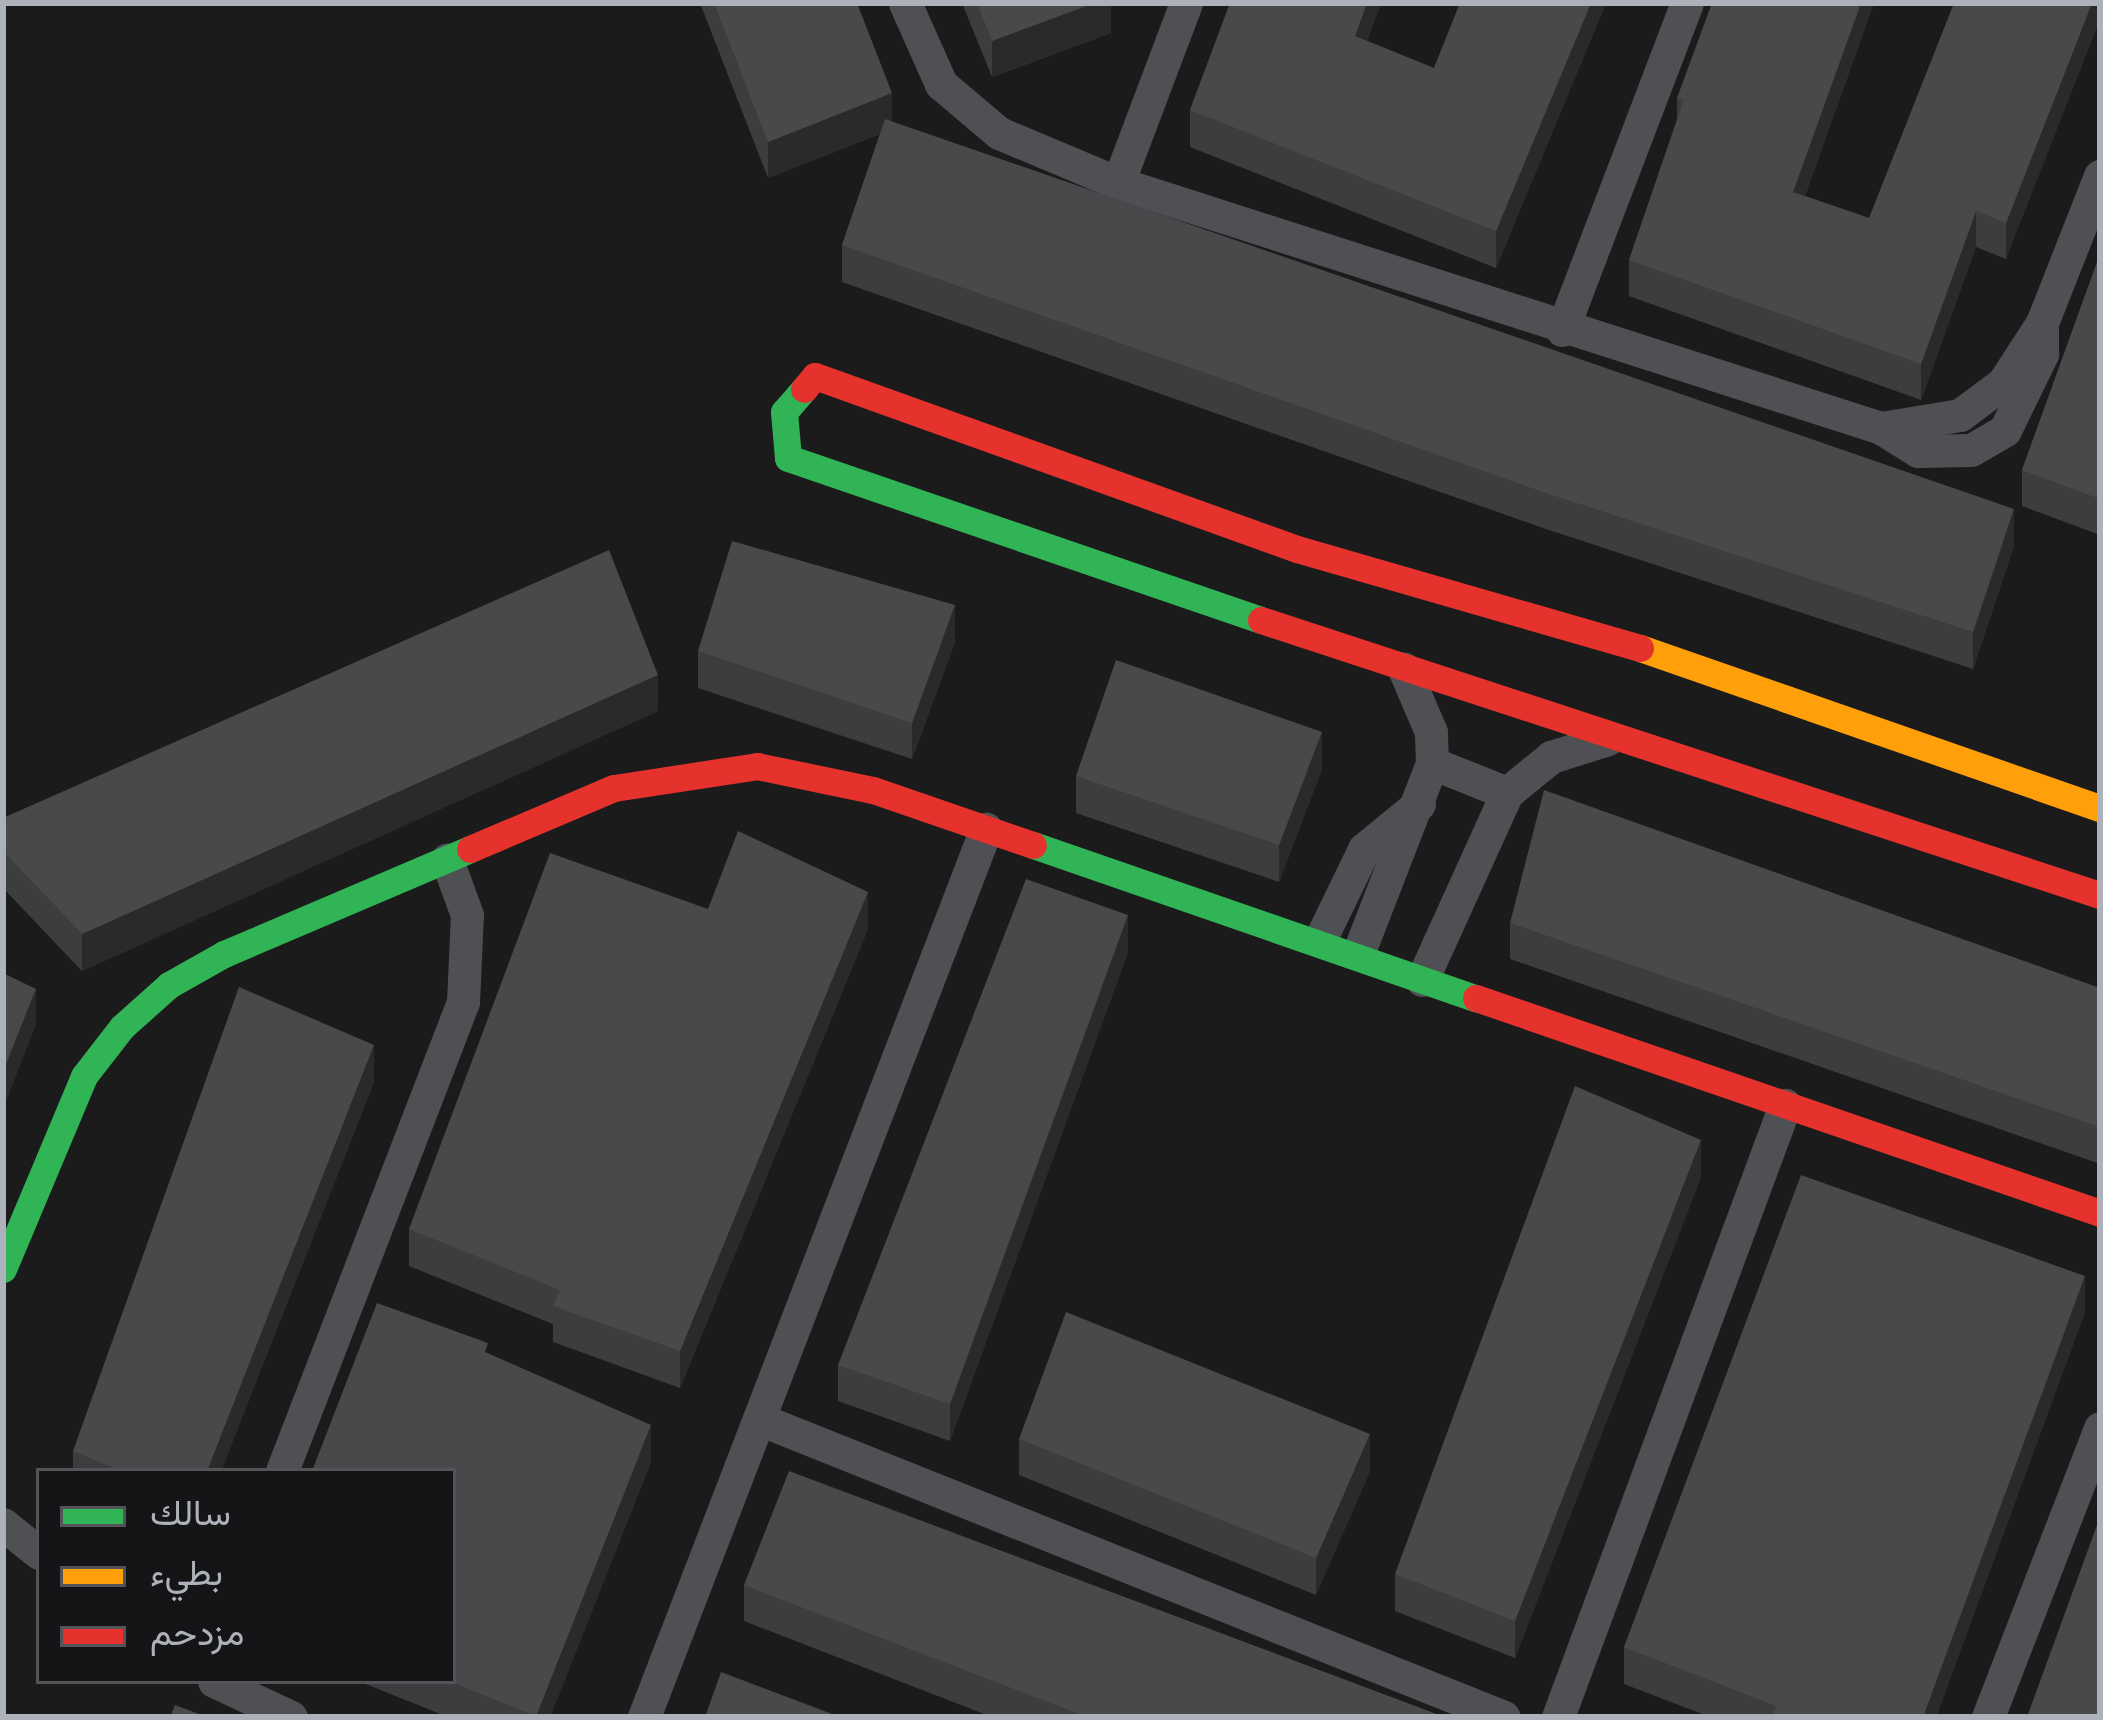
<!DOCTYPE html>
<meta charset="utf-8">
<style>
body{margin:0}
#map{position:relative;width:2103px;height:1720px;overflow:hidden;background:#1b1b1b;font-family:"Work Sans",Vazirmatn,sans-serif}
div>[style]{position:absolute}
.street>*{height:33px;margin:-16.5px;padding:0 16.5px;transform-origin:16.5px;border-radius:16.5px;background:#4f5054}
.fast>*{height:27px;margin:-13.5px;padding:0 13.5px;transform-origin:13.5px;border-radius:13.5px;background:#30b455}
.slow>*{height:27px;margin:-13.5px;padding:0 13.5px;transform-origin:13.5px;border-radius:13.5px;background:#ff9f0a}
.jam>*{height:27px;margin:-13.5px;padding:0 13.5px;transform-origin:13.5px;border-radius:13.5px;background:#e5322d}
.wall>*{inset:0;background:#3c3d3e}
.shaded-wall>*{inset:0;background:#2a2a2b}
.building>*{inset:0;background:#49494c}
span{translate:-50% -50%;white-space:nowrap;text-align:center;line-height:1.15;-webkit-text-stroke:12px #151517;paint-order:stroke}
.frame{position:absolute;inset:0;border:6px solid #adb2ba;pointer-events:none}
.legend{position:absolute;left:36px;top:1468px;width:420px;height:216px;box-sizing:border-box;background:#151517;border:3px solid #525458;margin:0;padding:15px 21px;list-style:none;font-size:36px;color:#adb2ba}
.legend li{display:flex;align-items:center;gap:24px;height:60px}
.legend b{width:60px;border:3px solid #525458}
</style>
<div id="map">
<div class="street">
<div style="left:905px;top:3px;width:89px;rotate:66deg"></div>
<div style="left:941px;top:84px;width:76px;rotate:40.2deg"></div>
<div style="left:999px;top:133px;width:129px;rotate:22.8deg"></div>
<div style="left:1118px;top:183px;width:801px;rotate:17.8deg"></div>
<div style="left:1881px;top:428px;width:44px;rotate:31.9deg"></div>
<div style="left:1918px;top:451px;width:53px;rotate:-1.1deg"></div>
<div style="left:1971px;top:450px;width:39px;rotate:-30deg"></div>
<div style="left:2005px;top:430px;width:85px;rotate:-64deg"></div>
<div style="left:2042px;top:354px;width:31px;rotate:-90deg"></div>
<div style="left:1118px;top:183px;width:192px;rotate:-69.3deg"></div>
<div style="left:1562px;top:330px;width:350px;rotate:-69.1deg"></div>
<div style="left:1881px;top:428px;width:80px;rotate:-9.3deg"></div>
<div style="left:1960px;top:415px;width:54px;rotate:-36.7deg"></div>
<div style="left:2003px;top:383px;width:72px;rotate:-57deg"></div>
<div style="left:2042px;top:323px;width:158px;rotate:-68.5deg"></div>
<div style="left:1432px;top:763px;width:81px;rotate:21.8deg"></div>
<div style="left:1320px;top:940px;width:101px;rotate:-64.2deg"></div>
<div style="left:1364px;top:849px;width:71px;rotate:-39.3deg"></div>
<div style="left:1358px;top:954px;width:205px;rotate:-68.8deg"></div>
<div style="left:1432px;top:763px;width:31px;rotate:-92deg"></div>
<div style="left:1431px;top:732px;width:69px;rotate:-113.2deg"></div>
<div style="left:1422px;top:980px;width:205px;rotate:-65.6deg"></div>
<div style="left:1507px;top:793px;width:57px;rotate:-39.3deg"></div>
<div style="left:1551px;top:757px;width:60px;rotate:-17.5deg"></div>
<div style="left:759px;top:1419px;width:802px;rotate:21.8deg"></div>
<div style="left:282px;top:1471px;width:503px;rotate:-68.9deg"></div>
<div style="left:463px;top:1002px;width:87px;rotate:-87.4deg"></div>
<div style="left:467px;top:915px;width:59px;rotate:-110deg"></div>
<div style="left:3px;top:1524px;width:46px;rotate:38.9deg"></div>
<div style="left:214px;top:1681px;width:85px;rotate:25.1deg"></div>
<div style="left:644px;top:1717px;width:952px;rotate:-68.94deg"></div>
<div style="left:1558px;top:1717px;width:653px;rotate:-69.65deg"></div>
<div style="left:1988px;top:1717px;width:310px;rotate:-68.8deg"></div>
</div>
<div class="fast">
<div style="left:804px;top:389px;width:30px;rotate:131deg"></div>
<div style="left:784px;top:412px;width:46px;rotate:85deg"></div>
<div style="left:788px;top:458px;width:500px;rotate:18.9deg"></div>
<div style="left:1033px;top:845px;width:469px;rotate:19.1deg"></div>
<div style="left:3px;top:1269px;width:209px;rotate:-67.2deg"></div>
<div style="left:84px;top:1076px;width:62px;rotate:-52.2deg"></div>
<div style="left:122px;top:1027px;width:63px;rotate:-41.8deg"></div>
<div style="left:169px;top:985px;width:63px;rotate:-29.4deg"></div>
<div style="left:224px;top:954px;width:267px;rotate:-23.1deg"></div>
</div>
<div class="slow">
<div style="left:1640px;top:648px;width:487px;rotate:19.2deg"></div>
</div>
<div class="jam">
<div style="left:804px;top:389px;width:17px;rotate:-50deg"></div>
<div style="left:815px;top:376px;width:512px;rotate:19.74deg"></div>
<div style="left:1297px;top:549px;width:357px;rotate:16.1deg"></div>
<div style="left:1261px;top:620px;width:883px;rotate:18.15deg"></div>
<div style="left:470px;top:849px;width:156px;rotate:-23deg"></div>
<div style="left:614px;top:788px;width:145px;rotate:-8.7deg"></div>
<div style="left:757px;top:766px;width:118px;rotate:11.7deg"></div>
<div style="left:873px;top:790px;width:169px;rotate:19deg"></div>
<div style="left:1476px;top:998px;width:660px;rotate:19.01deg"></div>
</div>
<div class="wall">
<div style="clip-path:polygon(700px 3px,857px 3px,892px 122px,2014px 546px,1973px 669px,1543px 528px,842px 282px,842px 245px,880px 134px,768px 178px)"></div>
<div style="clip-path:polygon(962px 3px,1111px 3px,1111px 33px,992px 77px)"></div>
<div style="clip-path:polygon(1230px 3px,1381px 3px,1367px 41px,1434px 68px,1460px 3px,1606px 3px,1496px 268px,1190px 147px,1190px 110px)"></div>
<div style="clip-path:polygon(1874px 3px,1805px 196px,1869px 218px,2100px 3px,2006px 259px,1976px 247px,1921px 400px,1629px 296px,1629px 260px,1677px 119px,1677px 98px)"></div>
<div style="clip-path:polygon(2100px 254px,2100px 535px,2022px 506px,2022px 470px)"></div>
<div style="clip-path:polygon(955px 642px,912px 759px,698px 688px,698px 651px)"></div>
<div style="clip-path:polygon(658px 711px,82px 971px,3px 888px,3px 818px)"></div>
<div style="clip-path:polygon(1322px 769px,1279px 882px,1076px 813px,1076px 776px)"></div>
<div style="clip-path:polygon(708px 909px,868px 929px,680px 1388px,553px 1342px,553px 1324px,409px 1266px,409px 1229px)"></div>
<div style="clip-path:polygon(1510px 923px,2100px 988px,2100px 1164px,1510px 959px)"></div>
<div style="clip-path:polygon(1128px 952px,950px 1441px,838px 1401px,838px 1365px)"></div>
<div style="clip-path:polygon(374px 1082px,221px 1471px,73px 1471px,73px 1451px)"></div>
<div style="clip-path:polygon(1701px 1177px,1515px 1658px,1395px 1611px,1395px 1574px)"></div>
<div style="clip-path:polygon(2085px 1312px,1936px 1717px,1710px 1717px,1624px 1684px,1624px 1647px)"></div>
<div style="clip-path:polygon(488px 1353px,651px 1462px,550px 1717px,448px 1717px,358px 1681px,453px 1681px)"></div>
<div style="clip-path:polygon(1019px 1439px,1370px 1471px,1316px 1595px,1019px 1475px)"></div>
<div style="clip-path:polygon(744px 1585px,1445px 1717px,992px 1717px,744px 1621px)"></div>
</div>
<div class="shaded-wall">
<div style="clip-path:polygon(1094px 3px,1111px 3px,1111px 33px,992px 77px,992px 41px)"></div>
<div style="clip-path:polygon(1367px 3px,1381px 3px,1355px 73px,1355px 36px)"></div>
<div style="clip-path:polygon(1591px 3px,1606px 3px,1496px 268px,1496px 231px)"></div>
<div style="clip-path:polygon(1861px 3px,1874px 3px,1793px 229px,1793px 192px)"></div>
<div style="clip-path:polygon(2092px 3px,2100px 3px,2100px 20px,2006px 259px,2006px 223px)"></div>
<div style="clip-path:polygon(892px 93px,892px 129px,768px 178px,768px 142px)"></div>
<div style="clip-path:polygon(1976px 211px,1976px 247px,1921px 400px,1921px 364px)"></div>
<div style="clip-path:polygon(2014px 509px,2014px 546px,1973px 669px,1973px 632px)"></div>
<div style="clip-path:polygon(955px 605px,955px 642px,912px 759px,912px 723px)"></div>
<div style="clip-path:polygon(658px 675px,658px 711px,82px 971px,82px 934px)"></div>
<div style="clip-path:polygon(1322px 732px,1322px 769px,1279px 882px,1279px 845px)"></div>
<div style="clip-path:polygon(868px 892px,868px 929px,680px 1388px,680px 1351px)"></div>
<div style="clip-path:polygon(1128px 915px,1128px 952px,950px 1441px,950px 1404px)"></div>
<div style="clip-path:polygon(36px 989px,36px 1025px,3px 1109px,3px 1072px)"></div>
<div style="clip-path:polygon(374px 1045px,374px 1082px,221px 1471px,207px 1471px)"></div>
<div style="clip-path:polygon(1701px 1140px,1701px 1177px,1515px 1658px,1515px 1621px)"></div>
<div style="clip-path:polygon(2085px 1276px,2085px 1312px,1936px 1717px,1923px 1717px)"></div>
<div style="clip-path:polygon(651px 1425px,651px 1462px,550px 1717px,536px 1717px)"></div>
<div style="clip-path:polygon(1370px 1434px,1370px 1471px,1316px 1595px,1316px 1558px)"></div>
</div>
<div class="building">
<div style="clip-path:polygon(714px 3px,857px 3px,892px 93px,768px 142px)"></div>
<div style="clip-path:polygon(977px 3px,1094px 3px,992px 41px)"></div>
<div style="clip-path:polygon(1230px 3px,1367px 3px,1355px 36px,1434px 68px,1460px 3px,1591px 3px,1496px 231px,1190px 110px)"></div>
<div style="clip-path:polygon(1712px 3px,1861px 3px,1793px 192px,1869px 218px,1954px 3px,2092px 3px,2006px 223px,1976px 211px,1921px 364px,1629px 260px,1684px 100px,1677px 98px)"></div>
<div style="clip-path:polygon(885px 119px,2014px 509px,1973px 632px,1543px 492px,842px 245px)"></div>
<div style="clip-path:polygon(2100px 254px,2100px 499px,2022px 470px)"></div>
<div style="clip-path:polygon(732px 541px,955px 605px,912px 723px,698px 651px)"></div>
<div style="clip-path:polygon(609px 550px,658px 675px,82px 934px,3px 851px,3px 818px)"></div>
<div style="clip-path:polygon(1116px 660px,1322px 732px,1279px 845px,1076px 776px)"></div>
<div style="clip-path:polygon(1544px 790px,2100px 988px,2100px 1127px,1510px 923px)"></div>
<div style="clip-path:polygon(738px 831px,868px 892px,680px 1351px,553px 1306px,560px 1290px,409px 1229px,550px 853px,708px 909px)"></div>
<div style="clip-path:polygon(1026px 879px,1128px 915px,950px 1404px,838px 1365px)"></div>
<div style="clip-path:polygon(3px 973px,36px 989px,3px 1072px)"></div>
<div style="clip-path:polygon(239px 987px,374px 1045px,207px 1471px,121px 1471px,73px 1451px)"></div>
<div style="clip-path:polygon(1575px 1086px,1701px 1140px,1515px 1621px,1395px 1574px)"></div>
<div style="clip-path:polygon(1801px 1175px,2085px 1276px,1923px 1717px,1777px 1717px,1773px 1716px,1776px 1706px,1624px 1647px)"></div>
<div style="clip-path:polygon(377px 1303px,488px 1343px,485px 1352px,651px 1425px,536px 1716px,449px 1681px,453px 1681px,453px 1471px,312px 1471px)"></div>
<div style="clip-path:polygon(1066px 1312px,1370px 1434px,1316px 1558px,1019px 1439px)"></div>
<div style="clip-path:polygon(789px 1471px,1442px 1716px,1445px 1717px,1087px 1717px,744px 1585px)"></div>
<div style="clip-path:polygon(2100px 1517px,2100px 1717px,2027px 1717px)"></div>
<div style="clip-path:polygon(721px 1672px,840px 1717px,705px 1717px)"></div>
<div style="clip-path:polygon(175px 1705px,207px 1717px,170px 1717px)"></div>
</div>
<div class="frame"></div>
<ul class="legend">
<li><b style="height:15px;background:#30b455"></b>سالك</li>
<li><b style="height:15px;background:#ff9f0a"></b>بطيء</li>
<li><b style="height:15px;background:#e5322d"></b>مزدحم</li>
</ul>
</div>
